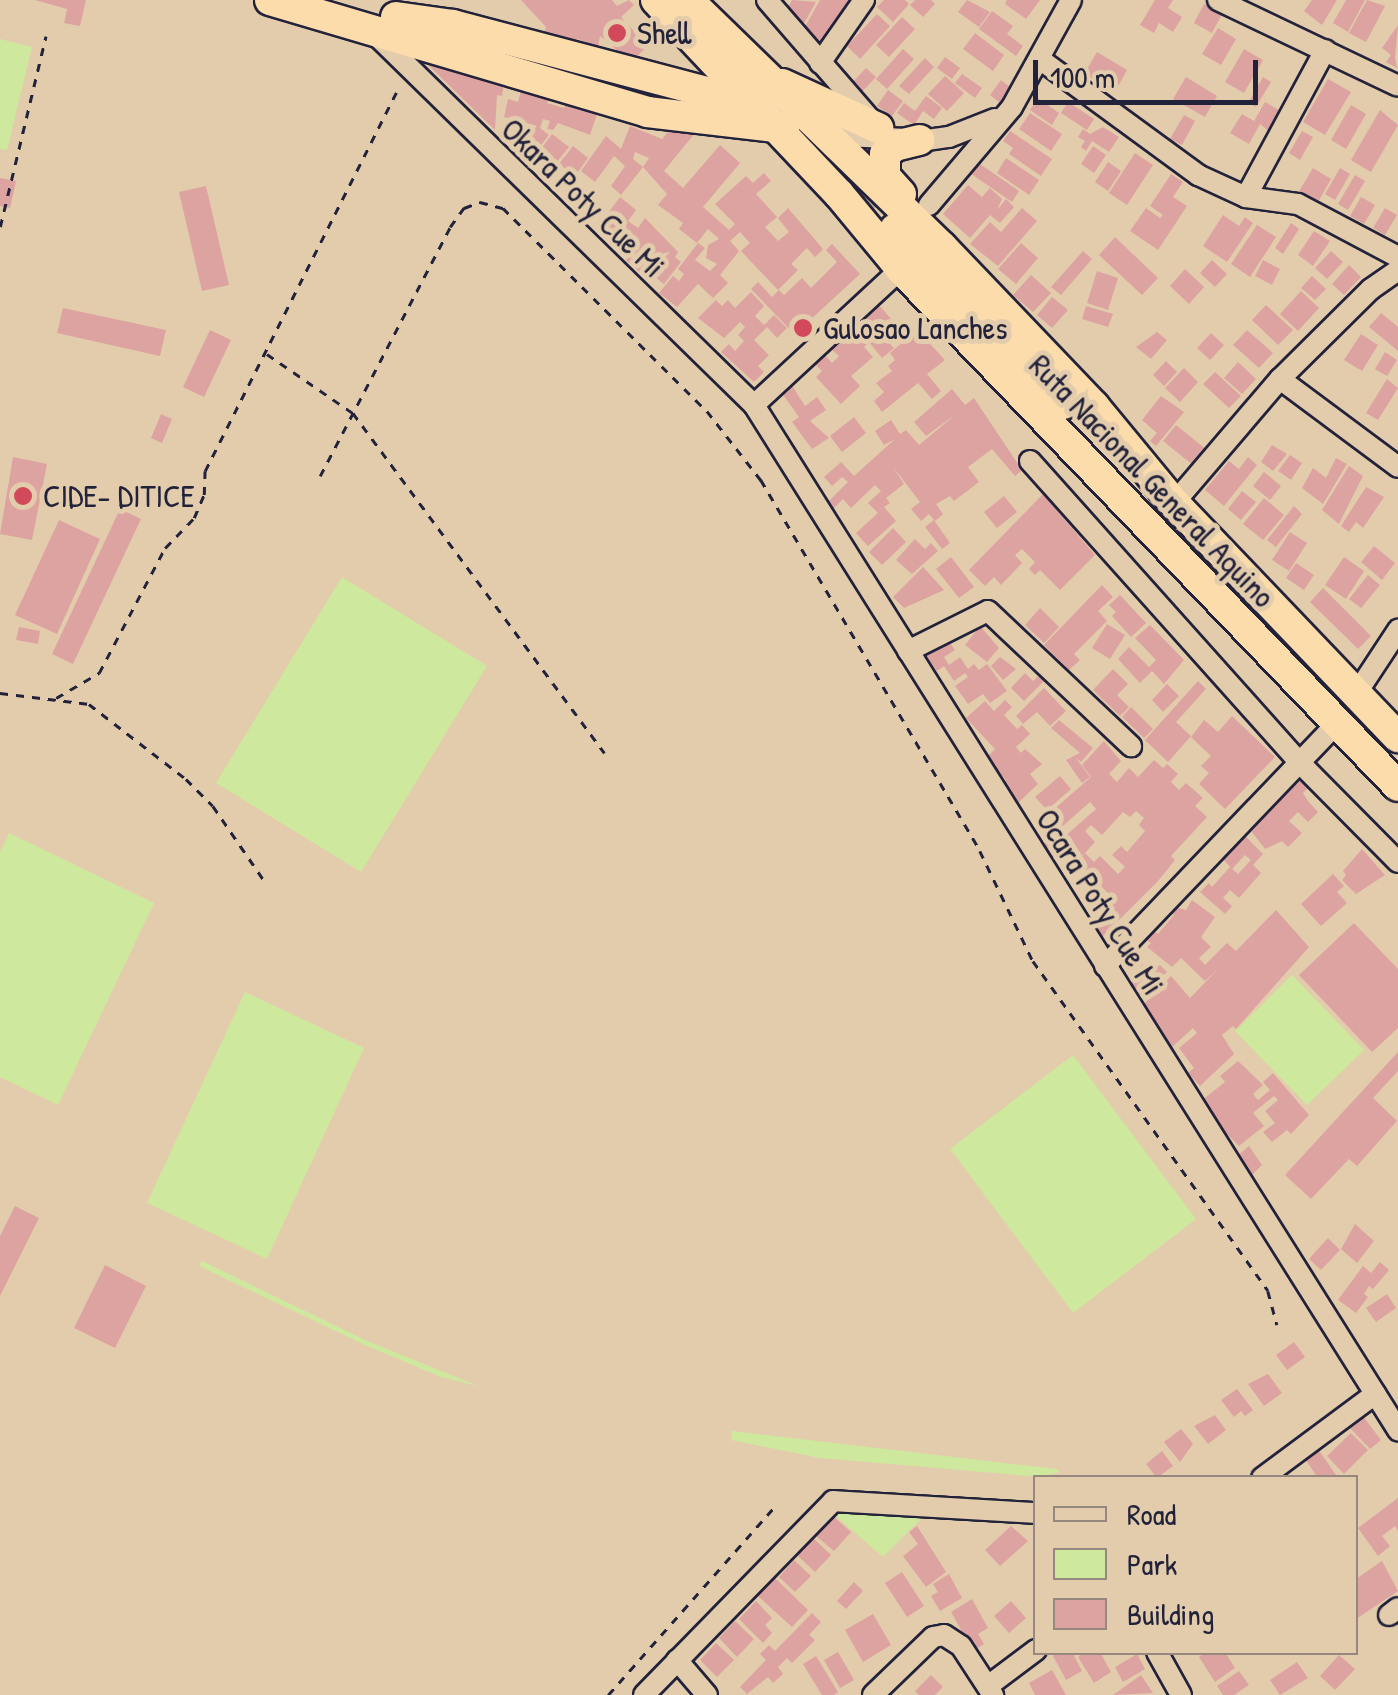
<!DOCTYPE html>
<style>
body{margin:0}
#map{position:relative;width:1398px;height:1695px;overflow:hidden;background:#e3ccac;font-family:"Patrick Hand",sans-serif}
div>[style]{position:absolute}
.green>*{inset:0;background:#cee89e}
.building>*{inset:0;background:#dda3a1}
.highway-tunnel>*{height:30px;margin-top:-15px;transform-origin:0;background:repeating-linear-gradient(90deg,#bcaa95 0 30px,transparent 0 45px)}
.path>*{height:2.5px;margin-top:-1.25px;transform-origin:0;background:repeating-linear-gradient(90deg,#22223b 0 8px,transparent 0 16px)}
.roads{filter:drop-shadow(2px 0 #22223b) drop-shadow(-2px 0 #22223b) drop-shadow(0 2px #22223b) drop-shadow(0 -2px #22223b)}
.minor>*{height:20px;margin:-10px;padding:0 10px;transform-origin:10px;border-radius:10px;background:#e3ccac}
.highway>*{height:30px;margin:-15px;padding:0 15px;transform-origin:15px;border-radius:15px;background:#fddcac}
.dots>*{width:28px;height:28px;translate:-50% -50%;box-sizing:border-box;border:5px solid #e3ccac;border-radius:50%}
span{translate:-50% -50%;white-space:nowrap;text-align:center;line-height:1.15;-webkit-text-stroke:10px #e3ccac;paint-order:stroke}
.poi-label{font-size:32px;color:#22223b}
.left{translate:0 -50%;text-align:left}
.street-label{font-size:32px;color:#22223b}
.legend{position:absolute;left:1033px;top:1475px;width:325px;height:180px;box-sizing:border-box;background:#e3ccac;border:2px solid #96887f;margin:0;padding:12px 18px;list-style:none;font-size:30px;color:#22223b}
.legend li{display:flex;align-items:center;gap:20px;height:50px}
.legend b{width:50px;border:2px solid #96887f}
.scale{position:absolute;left:1033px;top:60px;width:225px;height:45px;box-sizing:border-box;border:5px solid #22223b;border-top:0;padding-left:12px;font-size:30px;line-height:35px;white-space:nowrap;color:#22223b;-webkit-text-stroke:8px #e3ccac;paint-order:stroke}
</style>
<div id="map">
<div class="green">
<div style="clip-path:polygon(0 39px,32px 47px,7px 150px,0 149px)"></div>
<div style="clip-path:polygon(342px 577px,487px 666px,361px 872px,216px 783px)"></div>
<div style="clip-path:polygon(9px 833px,154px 903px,58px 1105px,0 1077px,0 852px)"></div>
<div style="clip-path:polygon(1292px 975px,1364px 1050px,1307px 1105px,1235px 1031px)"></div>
<div style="clip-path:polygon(245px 992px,364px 1048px,267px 1259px,147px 1203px)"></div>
<div style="clip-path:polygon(1073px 1055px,1196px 1219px,1073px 1313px,950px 1149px)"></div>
<div style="clip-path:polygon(202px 1261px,367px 1341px,478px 1386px,441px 1377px,365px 1345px,199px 1266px)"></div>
<div style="clip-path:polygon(732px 1431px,1056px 1469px,1060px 1472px,1040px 1477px,820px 1458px,731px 1440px)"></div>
<div style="clip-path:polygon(830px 1511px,923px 1517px,883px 1557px)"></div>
</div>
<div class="building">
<div style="clip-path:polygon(35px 0,86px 0,80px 26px,64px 23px,67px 9px)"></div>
<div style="clip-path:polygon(521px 0,612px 0,617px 6px,629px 0,634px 5px,621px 17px,633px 30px,640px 23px,655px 39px,631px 62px,600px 36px,598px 47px,578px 39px,570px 46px,543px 38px,546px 27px)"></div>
<div style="clip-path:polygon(792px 0,816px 2px,802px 27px,783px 17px)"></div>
<div style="clip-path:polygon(820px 0,851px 0,824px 47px,801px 34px)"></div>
<div style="clip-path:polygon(884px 0,905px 0,909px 4px,893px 22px,877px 7px)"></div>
<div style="clip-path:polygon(915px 0,931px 0,935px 4px,923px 17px,910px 5px)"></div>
<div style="clip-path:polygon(967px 0,990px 12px,979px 27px,958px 12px)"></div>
<div style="clip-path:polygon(1007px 0,1040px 0,1026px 19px,1005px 4px)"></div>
<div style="clip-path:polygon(1155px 0,1173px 0,1168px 8px,1182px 17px,1173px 32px,1159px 23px,1154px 33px,1140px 25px)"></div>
<div style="clip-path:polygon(1312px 0,1337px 0,1322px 25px,1304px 11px)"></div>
<div style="clip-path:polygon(1346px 0,1365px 0,1348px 32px,1333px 23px)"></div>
<div style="clip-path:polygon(1367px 0,1385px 6px,1366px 42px,1349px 33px)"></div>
<div style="clip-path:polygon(1204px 4px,1222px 14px,1212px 33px,1194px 23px)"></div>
<div style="clip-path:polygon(992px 11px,1013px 26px,1007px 34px,1023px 46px,1016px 56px,979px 29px)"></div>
<div style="clip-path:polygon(877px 14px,890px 26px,860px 59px,847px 46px)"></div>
<div style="clip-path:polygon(902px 17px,915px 29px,889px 57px,876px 45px)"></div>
<div style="clip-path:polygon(1398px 25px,1395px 58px,1397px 68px,1386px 62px,1391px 55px,1382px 48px)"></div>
<div style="clip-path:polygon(1218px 28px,1236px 39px,1221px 65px,1202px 54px)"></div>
<div style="clip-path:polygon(975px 33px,1004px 55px,993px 71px,963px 49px)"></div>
<div style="clip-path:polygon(903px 49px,914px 59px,887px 89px,876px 79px)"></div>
<div style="clip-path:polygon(1244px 49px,1263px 60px,1244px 93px,1225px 82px)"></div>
<div style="clip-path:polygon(1097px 52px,1127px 70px,1115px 92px,1084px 74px)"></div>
<div style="clip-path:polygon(945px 57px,960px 68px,952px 79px,937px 68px)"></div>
<div style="clip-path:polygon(925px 58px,934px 67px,909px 94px,899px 86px)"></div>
<div style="clip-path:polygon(425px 62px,504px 83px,502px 96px,497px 95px,495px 130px)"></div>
<div style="clip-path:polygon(866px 68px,876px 77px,859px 95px,849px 86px)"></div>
<div style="clip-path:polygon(962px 74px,982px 88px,975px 98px,955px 83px)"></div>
<div style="clip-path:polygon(945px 76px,964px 93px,947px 111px,928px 94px)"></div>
<div style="clip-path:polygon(1186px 77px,1217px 96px,1205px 117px,1173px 99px)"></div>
<div style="clip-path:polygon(1263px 77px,1271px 82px,1256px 107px,1248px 103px)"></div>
<div style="clip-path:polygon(1328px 79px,1351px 92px,1325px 135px,1303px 122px)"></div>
<div style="clip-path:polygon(1001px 80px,1015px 91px,1004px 106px,990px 95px)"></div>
<div style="clip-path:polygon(522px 87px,550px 95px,547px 103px,564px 108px,567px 101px,598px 111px,590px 135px,558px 123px,553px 130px,547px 129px,550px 121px,543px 119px,540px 128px,549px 135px,534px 154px,518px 134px,523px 129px,529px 134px,537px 126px,504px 117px,508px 99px,518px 102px)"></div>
<div style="clip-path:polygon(888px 90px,903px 101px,892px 116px,877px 106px)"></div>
<div style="clip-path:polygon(926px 96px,942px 108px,934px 119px,923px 111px,914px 125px,897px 113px,904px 103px,915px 111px)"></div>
<div style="clip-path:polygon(1038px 98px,1059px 113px,1052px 125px,1030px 110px)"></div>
<div style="clip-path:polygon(1068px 102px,1094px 119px,1087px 130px,1061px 113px)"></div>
<div style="clip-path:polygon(1265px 102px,1284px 113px,1272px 134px,1260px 124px,1249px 144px,1230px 133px,1242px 114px,1254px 121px)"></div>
<div style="clip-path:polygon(1351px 105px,1366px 114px,1346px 149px,1331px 140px)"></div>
<div style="clip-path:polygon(1380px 110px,1398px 125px,1371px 172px,1351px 160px)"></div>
<div style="clip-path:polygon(1030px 113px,1062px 134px,1051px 151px,1019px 129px)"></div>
<div style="clip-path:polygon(1184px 115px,1195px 121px,1182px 145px,1170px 139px)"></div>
<div style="clip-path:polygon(630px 126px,662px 139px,672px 127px,695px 133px,664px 171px,683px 188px,720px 145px,740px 163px,703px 207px,729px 230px,735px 224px,715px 204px,746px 176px,753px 183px,764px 173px,771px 181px,756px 194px,777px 217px,765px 227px,778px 241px,789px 232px,778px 218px,788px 208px,823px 249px,815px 257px,807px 248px,791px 264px,798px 270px,778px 290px,741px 251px,750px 243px,740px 232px,730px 241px,739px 251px,720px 275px,728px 283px,713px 298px,698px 284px,677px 307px,659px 293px,673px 276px,679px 281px,684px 274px,678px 269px,698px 243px,705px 248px,695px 260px,710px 271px,717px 264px,706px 258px,708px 245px,719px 239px,708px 229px,697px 243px,679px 229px,683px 223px,658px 205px,667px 194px,643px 167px,649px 158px,635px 152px,633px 159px,643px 167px,621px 195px,611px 186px,625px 166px,614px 156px,595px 182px,581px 171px,606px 136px,621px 149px)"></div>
<div style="clip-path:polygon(1103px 127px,1119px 137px,1109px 152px,1092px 141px,1086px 151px,1081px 147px,1085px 141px,1078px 137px,1083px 129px,1090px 134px)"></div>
<div style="clip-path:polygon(1010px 131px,1052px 159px,1041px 176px,1009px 154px,1013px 148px,1003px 141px)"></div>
<div style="clip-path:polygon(1302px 131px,1313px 137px,1300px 160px,1289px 153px)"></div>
<div style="clip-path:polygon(552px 134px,569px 147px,556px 163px,540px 150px)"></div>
<div style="clip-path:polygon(573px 146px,588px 158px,575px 176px,559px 164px)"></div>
<div style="clip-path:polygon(1093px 146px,1106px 155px,1094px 173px,1081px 164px)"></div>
<div style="clip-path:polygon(1135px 153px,1153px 165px,1127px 205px,1109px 193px)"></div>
<div style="clip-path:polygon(1006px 158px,1039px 180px,1029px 195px,997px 173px)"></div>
<div style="clip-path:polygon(977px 162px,1019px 191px,1012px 202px,970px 173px)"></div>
<div style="clip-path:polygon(1108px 162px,1121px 171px,1108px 191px,1095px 182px)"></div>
<div style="clip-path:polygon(1313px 168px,1331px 179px,1317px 204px,1298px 193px)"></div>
<div style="clip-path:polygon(1340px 168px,1350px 174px,1335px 200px,1325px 194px)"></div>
<div style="clip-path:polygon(1171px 174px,1183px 182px,1173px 197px,1187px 206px,1158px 250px,1130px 231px,1146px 208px,1160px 218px,1163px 215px,1150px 206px)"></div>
<div style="clip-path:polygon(1355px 175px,1365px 181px,1348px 210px,1338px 204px)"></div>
<div style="clip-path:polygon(0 178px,16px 181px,10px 208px,0 206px)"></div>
<div style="clip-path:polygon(968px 185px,982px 197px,990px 188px,1002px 199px,997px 210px,1006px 199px,1014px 207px,1000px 223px,990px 215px,970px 238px,943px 214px)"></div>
<div style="clip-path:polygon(206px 186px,229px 285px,202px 291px,179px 192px)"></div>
<div style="clip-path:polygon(620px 197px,636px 210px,628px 221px,638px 228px,645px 218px,678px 252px,675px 257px,681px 262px,664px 284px,646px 270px,643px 275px,626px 260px,633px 251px,629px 248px,623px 256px,612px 244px,617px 237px,600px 224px)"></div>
<div style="clip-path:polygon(1361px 197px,1375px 205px,1364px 224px,1350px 216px)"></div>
<div style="clip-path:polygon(1022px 208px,1037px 221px,998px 266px,970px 244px,990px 222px,1001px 232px)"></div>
<div style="clip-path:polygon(1385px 208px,1397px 215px,1385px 235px,1373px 228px)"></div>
<div style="clip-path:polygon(1223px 215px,1239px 226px,1245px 217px,1253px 223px,1227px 262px,1203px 246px)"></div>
<div style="clip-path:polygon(1291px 223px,1299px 229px,1283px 254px,1275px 248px)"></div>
<div style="clip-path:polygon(1257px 225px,1276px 237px,1250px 277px,1231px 264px)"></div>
<div style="clip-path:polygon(1314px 231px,1330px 241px,1313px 266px,1298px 255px)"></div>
<div style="clip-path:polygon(1115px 237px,1158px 278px,1142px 295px,1099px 255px)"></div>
<div style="clip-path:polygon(1021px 243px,1038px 258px,1016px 284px,998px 269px)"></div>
<div style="clip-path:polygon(832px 244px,860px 274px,809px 321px,815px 327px,801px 341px,751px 289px,758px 282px,772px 297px,779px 290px,784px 295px,802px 278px,811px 288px,837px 262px,826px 250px)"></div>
<div style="clip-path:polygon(1083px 251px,1092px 259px,1061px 295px,1051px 287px)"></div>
<div style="clip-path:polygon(1331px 251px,1343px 262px,1327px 279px,1315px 268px)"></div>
<div style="clip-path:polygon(1212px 260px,1227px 274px,1215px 287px,1200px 273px)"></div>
<div style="clip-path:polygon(1263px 260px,1280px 269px,1272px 285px,1255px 276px)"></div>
<div style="clip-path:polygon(1349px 265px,1361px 277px,1344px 295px,1332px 284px)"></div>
<div style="clip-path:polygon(1185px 269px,1204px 287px,1189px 304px,1170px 286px)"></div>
<div style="clip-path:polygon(1097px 271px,1118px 278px,1108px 310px,1087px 303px)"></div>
<div style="clip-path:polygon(1031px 275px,1051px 293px,1033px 312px,1013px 295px)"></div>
<div style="clip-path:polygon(1312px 276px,1326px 289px,1315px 300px,1301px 288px)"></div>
<div style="clip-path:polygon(1301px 291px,1319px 308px,1298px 331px,1280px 314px)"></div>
<div style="clip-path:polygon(751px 292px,764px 306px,755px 316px,764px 325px,774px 315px,787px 328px,777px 338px,767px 327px,754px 340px,769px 355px,758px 366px,764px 372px,754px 382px,721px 352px,729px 344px,735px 351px,744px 341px,738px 335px,745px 327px,740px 322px,724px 338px,698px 318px,716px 300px,722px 306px,728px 300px,735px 308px)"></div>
<div style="clip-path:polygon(1052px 297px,1068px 310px,1052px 328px,1037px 315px)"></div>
<div style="clip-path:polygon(877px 303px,893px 321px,880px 334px,894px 348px,882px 358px,869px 342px,864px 347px,873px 357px,851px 376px,860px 386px,841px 404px,816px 377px,822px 371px,814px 363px,824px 354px,832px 363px,839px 356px,830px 348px)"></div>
<div style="clip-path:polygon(1266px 305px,1293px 330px,1278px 345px,1252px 320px)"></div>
<div style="clip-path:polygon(1086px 306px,1113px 314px,1108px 327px,1082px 319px)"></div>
<div style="clip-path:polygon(63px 308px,166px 330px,160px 356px,57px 333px)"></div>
<div style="clip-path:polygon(1381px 313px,1398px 327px,1398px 351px,1369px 327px)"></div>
<div style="clip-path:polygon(210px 330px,231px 340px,204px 397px,183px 387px)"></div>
<div style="clip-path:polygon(917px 330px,945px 360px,927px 374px,941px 391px,932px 399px,918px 383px,882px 412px,874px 401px,884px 392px,876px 383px,892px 371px,888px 366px,895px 360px,890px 353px)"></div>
<div style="clip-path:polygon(1247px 330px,1273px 353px,1259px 368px,1233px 345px)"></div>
<div style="clip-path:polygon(1157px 332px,1167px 340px,1151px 359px,1136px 347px)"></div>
<div style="clip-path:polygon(1211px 333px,1224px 345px,1210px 360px,1197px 348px)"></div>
<div style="clip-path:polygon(1361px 334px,1378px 345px,1362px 371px,1344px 360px)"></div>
<div style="clip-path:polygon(1385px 352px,1397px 360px,1387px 376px,1375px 369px)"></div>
<div style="clip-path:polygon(1166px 361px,1177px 372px,1164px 386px,1153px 375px)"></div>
<div style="clip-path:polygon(1238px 362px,1256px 379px,1242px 394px,1224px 378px)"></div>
<div style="clip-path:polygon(1184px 368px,1198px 382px,1180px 402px,1165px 388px)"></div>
<div style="clip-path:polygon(1215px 372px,1241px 396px,1229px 408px,1203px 384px)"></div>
<div style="clip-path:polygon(1387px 379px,1398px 388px,1378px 420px,1366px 413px)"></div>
<div style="clip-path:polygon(791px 384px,805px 406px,817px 397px,826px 410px,810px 421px,829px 438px,812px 449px,792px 422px,799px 417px,781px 392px)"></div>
<div style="clip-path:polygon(952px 389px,965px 405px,974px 398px,1022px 470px,1015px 476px,992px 449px,968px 467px,979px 482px,954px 501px,950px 496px,936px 504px,943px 514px,935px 521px,929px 514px,921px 521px,911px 509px,920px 502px,893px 467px,904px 484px,886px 498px,890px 503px,884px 507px,896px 521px,868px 546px,856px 533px,878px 513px,868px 503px,881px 491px,875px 485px,851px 508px,843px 499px,833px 509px,828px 502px,848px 482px,842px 477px,832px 486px,824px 477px,841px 462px,854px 476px,895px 439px,884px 445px,875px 431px,891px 420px,900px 434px,906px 430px,919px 445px,956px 414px,926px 436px,914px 422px)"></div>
<div style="clip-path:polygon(1161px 396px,1184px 412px,1156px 446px,1150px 441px,1157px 433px,1142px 420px)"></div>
<div style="clip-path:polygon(161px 414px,172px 419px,162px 443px,151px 438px)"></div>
<div style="clip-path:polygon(854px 417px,866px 433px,842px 452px,830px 436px)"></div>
<div style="clip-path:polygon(1176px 425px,1207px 450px,1194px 466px,1163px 441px)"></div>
<div style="clip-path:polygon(1272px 445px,1287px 454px,1273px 471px,1261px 462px)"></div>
<div style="clip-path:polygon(1290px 455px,1302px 463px,1291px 480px,1278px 471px)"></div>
<div style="clip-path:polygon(13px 457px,47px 464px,32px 540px,0 534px)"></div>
<div style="clip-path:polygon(1248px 457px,1257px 465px,1224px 506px,1205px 490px,1229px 461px,1239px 469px)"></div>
<div style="clip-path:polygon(1336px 458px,1347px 464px,1323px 504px,1302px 488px,1313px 468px,1326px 478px)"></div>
<div style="clip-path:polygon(1349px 466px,1363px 476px,1339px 524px,1322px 510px)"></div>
<div style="clip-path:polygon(1264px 472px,1281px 486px,1270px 500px,1253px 486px)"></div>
<div style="clip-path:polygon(1366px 487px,1384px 497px,1363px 528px,1356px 522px,1349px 532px,1341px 526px)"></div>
<div style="clip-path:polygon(1242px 491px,1256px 502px,1241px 520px,1228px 509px)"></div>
<div style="clip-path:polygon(1043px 494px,1095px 555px,1060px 590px,1040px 570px,1035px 575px,1029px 569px,1035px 562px,1022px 549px,1015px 555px,1022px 563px,1001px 585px,994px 577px,985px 586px,969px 570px)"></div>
<div style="clip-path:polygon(1004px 496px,1017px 512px,997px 528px,984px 512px)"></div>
<div style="clip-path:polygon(1264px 498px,1284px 515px,1263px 540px,1243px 524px)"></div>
<div style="clip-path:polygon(1294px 506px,1302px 514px,1276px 547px,1267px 540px)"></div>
<div style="clip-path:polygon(120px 509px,141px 519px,73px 664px,52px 654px)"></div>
<div style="clip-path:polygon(59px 520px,100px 539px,57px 634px,15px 615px)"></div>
<div style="clip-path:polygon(934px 520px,950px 543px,942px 549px,925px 527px)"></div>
<div style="clip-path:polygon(893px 528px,906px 542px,882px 565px,869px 552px)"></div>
<div style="clip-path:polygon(1290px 532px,1307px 543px,1289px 571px,1272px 560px)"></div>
<div style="clip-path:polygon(915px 539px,925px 549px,931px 543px,938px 551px,912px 574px,896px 560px)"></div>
<div style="clip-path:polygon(1374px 546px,1395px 563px,1382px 580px,1361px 562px)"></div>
<div style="clip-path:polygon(951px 557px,974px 587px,959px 598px,936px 569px)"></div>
<div style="clip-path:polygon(1344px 557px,1364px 571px,1346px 599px,1325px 585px)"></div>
<div style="clip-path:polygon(1296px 563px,1314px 575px,1304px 590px,1286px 578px)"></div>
<div style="clip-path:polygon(923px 567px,944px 590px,904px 608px,893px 597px)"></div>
<div style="clip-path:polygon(1368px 575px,1380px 585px,1361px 608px,1349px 599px)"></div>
<div style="clip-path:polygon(1102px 585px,1113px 597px,1098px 611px,1107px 621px,1074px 654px,1080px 660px,1069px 670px,1044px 645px)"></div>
<div style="clip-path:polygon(1323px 588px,1371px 636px,1358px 649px,1310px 602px)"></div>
<div style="clip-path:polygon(1120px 595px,1146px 623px,1131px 637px,1112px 616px,1116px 612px,1109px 605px)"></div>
<div style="clip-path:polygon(1040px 608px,1059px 627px,1044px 643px,1025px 625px)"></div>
<div style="clip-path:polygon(1107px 624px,1125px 635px,1110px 659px,1092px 648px)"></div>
<div style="clip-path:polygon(1150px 625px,1184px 660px,1164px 684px,1152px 671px,1140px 683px,1118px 659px,1129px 647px,1149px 667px,1156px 660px,1135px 638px)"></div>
<div style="clip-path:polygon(980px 626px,999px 648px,987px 662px,965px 645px)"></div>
<div style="clip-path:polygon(19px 627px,40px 631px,38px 644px,16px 640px)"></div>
<div style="clip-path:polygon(948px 640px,955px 650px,944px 657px,949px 665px,960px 657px,968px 669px,974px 664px,979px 670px,987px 664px,1007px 691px,990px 703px,983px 694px,968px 704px,955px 686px,968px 677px,965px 673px,954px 681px,944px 666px,937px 671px,926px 655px)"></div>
<div style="clip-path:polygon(1000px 657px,1016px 669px,1003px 680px,991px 666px)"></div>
<div style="clip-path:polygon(1113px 669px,1128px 684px,1117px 695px,1129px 707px,1120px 716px,1093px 690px)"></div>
<div style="clip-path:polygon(1025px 673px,1033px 681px,1038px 676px,1044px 681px,1024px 701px,1011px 688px)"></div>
<div style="clip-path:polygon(1198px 681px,1206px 689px,1176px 722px,1191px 736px,1168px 762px,1145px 740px)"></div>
<div style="clip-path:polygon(1167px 684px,1179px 696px,1163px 712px,1152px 700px)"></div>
<div style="clip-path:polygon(1044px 688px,1066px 711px,1050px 726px,1037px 712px,1023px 724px,1016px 716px)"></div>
<div style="clip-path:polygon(1005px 700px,1012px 707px,1004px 715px,1017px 729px,1022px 725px,1030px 734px,1016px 747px,1021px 753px,1025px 749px,1042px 764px,1030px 774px,1038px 784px,1015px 806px,1002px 783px,1006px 780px,986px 758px,995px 749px,966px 718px,985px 701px,994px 711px)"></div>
<div style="clip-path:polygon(1131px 707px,1153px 729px,1144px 738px,1122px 717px)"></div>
<div style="clip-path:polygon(1232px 716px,1275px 757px,1225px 809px,1199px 784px,1209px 773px,1201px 766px,1211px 756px,1191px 737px,1204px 720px,1218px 732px)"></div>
<div style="clip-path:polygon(1059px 720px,1093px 748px,1081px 762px,1076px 758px,1090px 777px,1082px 783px,1066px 760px,1080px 753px,1051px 728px)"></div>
<div style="clip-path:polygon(evenodd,1104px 741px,1121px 761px,1109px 774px,1117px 782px,1129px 768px,1138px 777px,1154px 760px,1163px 768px,1167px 764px,1178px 774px,1171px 782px,1179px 790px,1186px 783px,1203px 798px,1195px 806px,1207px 817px,1171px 856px,1175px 860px,1158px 881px,1101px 938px,1094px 931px,1104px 920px,1095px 912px,1111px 896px,1077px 862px,1083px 856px,1063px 838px,1096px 809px,1090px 802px,1056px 832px,1043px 819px,1091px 777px,1082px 765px,1104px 741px,1136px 811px,1144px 818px,1139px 825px,1145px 831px,1127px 852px,1121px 846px,1112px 855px,1125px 867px,1118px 874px,1100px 856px,1094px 862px,1085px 853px,1095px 842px,1085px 831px,1091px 825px,1102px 835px,1123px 812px,1130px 817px,1136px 811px)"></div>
<div style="clip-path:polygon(1060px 776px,1071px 789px,1047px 810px,1035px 797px)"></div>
<div style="clip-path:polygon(1300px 780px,1308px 788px,1303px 793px,1308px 801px,1318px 812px,1308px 822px,1298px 812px,1289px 821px,1302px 833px,1288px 847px,1282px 841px,1265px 849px,1251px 831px)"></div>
<div style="clip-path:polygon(1056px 833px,1068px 845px,1050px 860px,1043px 845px)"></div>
<div style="clip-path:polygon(1245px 836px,1263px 854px,1253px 865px,1261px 873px,1239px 898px,1230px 890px,1223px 898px,1232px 906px,1225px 914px,1200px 892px,1209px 883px,1212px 887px,1230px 867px,1238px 874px,1251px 860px,1245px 855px,1232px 869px,1222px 858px)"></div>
<div style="clip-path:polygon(1362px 849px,1385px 875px,1356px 894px,1342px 880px,1346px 875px,1343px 871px)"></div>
<div style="clip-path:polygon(1333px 874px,1344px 886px,1337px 892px,1347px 903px,1321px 926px,1301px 904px)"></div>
<div style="clip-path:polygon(1192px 900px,1215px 917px,1201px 937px,1211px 947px,1199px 958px,1205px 965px,1227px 943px,1236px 951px,1276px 910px,1309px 947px,1236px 1029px,1233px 1026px,1222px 1035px,1234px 1054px,1200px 1086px,1188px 1073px,1194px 1068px,1179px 1048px,1197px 1033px,1193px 1028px,1171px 1048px,1144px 1004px,1171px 976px,1190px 998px,1219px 968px,1205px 981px,1181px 958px,1172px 967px,1147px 947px,1151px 943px,1145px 939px,1154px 931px,1158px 934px,1174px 915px,1170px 912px,1174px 907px,1186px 910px)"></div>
<div style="clip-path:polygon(1354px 923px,1398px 969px,1398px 1028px,1372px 1052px,1299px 975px)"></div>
<div style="clip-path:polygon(1143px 964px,1150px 973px,1160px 965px,1167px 972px,1140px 998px,1128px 978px)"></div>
<div style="clip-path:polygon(1398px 1052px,1398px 1071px,1373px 1098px,1397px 1121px,1357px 1166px,1349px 1159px,1311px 1199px,1285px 1175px)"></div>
<div style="clip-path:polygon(1238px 1061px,1263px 1085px,1253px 1094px,1258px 1100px,1270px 1090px,1263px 1082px,1273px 1073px,1309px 1115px,1291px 1134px,1287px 1130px,1272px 1142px,1263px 1132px,1275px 1123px,1265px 1111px,1278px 1100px,1274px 1096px,1253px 1113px,1264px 1126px,1239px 1146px,1212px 1119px,1201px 1101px,1225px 1082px,1220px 1076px)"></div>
<div style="clip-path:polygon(1249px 1146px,1262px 1165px,1249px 1178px,1235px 1158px)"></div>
<div style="clip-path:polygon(15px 1206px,39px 1218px,0 1296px,0 1236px)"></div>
<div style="clip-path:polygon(1355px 1224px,1374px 1241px,1357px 1263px,1341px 1249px)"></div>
<div style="clip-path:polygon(1328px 1238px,1340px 1250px,1321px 1270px,1309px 1259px)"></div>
<div style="clip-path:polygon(1380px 1262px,1389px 1270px,1373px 1289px,1369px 1286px,1364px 1294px,1368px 1297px,1356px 1313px,1338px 1300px,1363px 1266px,1371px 1273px)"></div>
<div style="clip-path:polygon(105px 1265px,146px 1286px,115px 1348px,74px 1328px)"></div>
<div style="clip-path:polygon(1387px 1294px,1396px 1308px,1376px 1322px,1366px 1308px)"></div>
<div style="clip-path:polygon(1294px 1342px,1305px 1357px,1287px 1370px,1276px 1355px)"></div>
<div style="clip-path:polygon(1268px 1374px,1282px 1393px,1264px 1406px,1248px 1384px)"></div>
<div style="clip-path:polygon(1237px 1389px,1253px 1410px,1245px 1416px,1241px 1411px,1234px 1417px,1221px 1400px)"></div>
<div style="clip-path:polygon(1215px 1415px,1226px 1430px,1208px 1444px,1194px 1426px)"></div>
<div style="clip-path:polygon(1362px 1415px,1381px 1440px,1370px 1449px,1348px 1426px)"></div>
<div style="clip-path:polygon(1181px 1429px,1193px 1444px,1180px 1462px,1164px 1442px)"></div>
<div style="clip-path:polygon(1351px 1433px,1368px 1450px,1344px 1474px,1327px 1456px)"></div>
<div style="clip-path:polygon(1318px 1449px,1338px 1478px,1318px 1478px,1305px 1459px)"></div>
<div style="clip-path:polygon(1162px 1451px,1173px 1466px,1157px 1478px,1146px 1464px)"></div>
<div style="clip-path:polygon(1398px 1498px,1398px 1531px,1395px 1526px,1382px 1536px,1390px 1546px,1378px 1556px,1358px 1528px)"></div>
<div style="clip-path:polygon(833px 1516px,851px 1532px,834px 1551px,816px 1536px)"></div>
<div style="clip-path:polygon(917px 1526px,946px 1572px,926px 1587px,903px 1556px,918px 1544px,909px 1532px)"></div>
<div style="clip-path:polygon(1011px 1526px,1028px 1541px,1000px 1566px,985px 1550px)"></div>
<div style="clip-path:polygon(813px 1538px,831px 1555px,815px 1572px,797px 1555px)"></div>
<div style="clip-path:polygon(794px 1560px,811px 1576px,795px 1592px,779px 1577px)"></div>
<div style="clip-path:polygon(1382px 1561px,1398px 1591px,1356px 1619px,1356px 1579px)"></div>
<div style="clip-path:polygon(902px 1572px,924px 1606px,907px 1617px,885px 1583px)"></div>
<div style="clip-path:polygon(949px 1574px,962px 1598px,940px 1611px,931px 1596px,938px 1592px,933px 1584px)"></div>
<div style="clip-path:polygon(775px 1578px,808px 1610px,792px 1627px,758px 1596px)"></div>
<div style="clip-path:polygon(854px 1582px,863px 1591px,846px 1609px,837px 1601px)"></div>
<div style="clip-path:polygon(972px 1599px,988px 1628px,978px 1634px,984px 1644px,973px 1651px,951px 1612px)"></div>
<div style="clip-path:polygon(756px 1601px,772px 1618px,765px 1625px,772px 1633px,763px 1643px,739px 1619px)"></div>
<div style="clip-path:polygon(1011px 1601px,1026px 1618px,1009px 1633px,994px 1616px)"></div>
<div style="clip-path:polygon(812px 1613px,821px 1622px,809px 1635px,815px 1640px,792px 1663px,787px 1658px,778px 1667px,783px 1674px,773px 1683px,768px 1677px,747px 1694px,740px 1687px,766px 1660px,760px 1654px,769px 1645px,775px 1651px)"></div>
<div style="clip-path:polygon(873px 1614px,891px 1645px,863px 1662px,845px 1630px)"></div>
<div style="clip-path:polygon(735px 1621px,754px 1639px,737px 1657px,719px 1638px)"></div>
<div style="clip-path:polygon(716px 1643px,734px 1660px,717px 1677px,700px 1660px)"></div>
<div style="clip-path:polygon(838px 1652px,854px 1680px,840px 1688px,824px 1660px)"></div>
<div style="clip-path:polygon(1059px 1652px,1072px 1652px,1082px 1671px,1066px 1680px,1053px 1656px)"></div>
<div style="clip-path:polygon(1086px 1652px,1100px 1652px,1111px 1672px,1094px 1683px,1078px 1657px)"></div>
<div style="clip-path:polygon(1206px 1652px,1225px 1652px,1235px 1668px,1215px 1682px,1199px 1657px)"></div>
<div style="clip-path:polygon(1137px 1654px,1145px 1669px,1123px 1682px,1115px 1667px)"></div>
<div style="clip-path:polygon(1339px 1655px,1355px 1669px,1335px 1690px,1320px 1676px)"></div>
<div style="clip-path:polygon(816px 1656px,838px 1692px,834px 1695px,822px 1695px,803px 1664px)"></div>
<div style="clip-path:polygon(1297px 1662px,1308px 1678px,1280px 1695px,1270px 1680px)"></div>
<div style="clip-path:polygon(1052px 1670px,1066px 1695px,1035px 1695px,1029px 1683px)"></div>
<div style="clip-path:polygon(1239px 1671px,1249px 1685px,1234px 1695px,1223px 1695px,1217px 1686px)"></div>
<div style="clip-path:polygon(931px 1675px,943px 1687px,935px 1695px,919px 1695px,915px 1691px)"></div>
<div style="clip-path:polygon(1141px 1675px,1153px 1693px,1113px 1695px)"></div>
</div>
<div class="highway-tunnel">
<div style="left:788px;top:131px;width:42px;rotate:34.4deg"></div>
<div style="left:823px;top:155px;width:74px;rotate:45.5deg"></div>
</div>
<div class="path">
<div style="left:0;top:227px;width:196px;rotate:-76.5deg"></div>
<div style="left:267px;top:354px;width:104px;rotate:34.5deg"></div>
<div style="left:353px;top:413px;width:423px;rotate:53.5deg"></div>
<div style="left:320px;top:476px;width:281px;rotate:-62.4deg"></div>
<div style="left:450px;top:227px;width:24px;rotate:-54deg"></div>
<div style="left:464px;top:208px;width:17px;rotate:-21deg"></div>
<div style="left:480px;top:202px;width:24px;rotate:15deg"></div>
<div style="left:503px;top:208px;width:288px;rotate:44.9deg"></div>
<div style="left:707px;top:411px;width:88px;rotate:52deg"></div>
<div style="left:761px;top:480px;width:431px;rotate:59.4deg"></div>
<div style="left:980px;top:851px;width:122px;rotate:64.3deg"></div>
<div style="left:1033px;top:961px;width:405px;rotate:54.5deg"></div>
<div style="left:1268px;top:1291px;width:35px;rotate:75deg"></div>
<div style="left:0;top:693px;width:90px;rotate:7deg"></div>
<div style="left:89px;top:704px;width:123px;rotate:37.7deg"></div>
<div style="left:186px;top:779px;width:38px;rotate:45deg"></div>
<div style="left:213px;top:806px;width:93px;rotate:55.5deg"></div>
<div style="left:56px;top:698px;width:50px;rotate:-30.2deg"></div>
<div style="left:99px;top:673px;width:141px;rotate:-62.2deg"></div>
<div style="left:165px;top:548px;width:42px;rotate:-46deg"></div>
<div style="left:194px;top:518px;width:25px;rotate:-67deg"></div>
<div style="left:204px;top:495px;width:24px;rotate:-88deg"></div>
<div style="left:205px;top:471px;width:424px;rotate:-63.2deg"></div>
<div style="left:608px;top:1695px;width:252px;rotate:-48.5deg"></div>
</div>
<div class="roads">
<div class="minor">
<div style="left:767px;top:0;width:157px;rotate:49.1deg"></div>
<div style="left:1218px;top:0;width:199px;rotate:25.5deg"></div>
<div style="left:374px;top:33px;width:532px;rotate:44.39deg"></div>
<div style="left:754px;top:405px;width:1211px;rotate:57.86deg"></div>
<div style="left:1041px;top:60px;width:195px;rotate:36.2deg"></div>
<div style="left:1198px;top:175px;width:53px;rotate:24.6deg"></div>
<div style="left:1246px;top:197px;width:52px;rotate:7.7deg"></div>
<div style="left:1298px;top:204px;width:113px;rotate:27.9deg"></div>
<div style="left:820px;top:63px;width:77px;rotate:-55.1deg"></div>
<div style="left:825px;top:135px;width:102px;rotate:2.8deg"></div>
<div style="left:927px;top:140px;width:22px;rotate:-8deg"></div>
<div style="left:949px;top:137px;width:49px;rotate:-21.4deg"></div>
<div style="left:1246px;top:197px;width:167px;rotate:-61.7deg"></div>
<div style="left:929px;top:205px;width:128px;rotate:-49.7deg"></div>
<div style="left:1012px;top:107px;width:122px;rotate:-61.1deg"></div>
<div style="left:1280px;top:379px;width:147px;rotate:36.7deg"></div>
<div style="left:754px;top:405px;width:200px;rotate:-42.8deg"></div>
<div style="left:1030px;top:461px;width:407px;rotate:48.2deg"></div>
<div style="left:1301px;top:764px;width:138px;rotate:45.3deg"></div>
<div style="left:1174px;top:503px;width:163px;rotate:-49.5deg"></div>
<div style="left:1280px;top:379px;width:128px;rotate:-44.7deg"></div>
<div style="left:1371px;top:289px;width:33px;rotate:-35deg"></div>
<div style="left:908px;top:651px;width:89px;rotate:-26.6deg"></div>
<div style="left:988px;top:611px;width:197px;rotate:43.4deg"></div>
<div style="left:1356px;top:694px;width:77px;rotate:-56.7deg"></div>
<div style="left:1105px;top:966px;width:336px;rotate:-46.3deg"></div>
<div style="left:1262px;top:1478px;width:141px;rotate:-36.6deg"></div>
<div style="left:1389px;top:1615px;width:11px;rotate:-38deg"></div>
<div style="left:1157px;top:1652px;width:49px;rotate:60.8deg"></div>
<div style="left:677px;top:1660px;width:46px;rotate:49.4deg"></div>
<div style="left:988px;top:1686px;width:60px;rotate:-36.9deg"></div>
<div style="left:644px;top:1695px;width:271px;rotate:-45.7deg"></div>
<div style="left:833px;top:1501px;width:203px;rotate:3.4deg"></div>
<div style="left:873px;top:1695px;width:83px;rotate:-44deg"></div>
<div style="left:933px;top:1637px;width:11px;rotate:-10deg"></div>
<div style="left:944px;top:1635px;width:20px;rotate:33deg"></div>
<div style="left:961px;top:1646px;width:59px;rotate:56.9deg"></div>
</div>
<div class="highway">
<div style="left:270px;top:0;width:393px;rotate:16.5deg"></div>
<div style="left:647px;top:112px;width:138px;rotate:6.7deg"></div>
<div style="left:656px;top:0;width:267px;rotate:46.7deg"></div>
<div style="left:839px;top:194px;width:97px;rotate:50.4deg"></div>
<div style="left:901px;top:269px;width:717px;rotate:46.13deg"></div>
<div style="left:688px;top:0;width:354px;rotate:44.2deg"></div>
<div style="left:942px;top:247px;width:220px;rotate:46.3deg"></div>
<div style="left:1094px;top:406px;width:126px;rotate:50.5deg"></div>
<div style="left:1174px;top:503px;width:324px;rotate:46.3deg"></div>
<div style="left:396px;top:17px;width:58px;rotate:8deg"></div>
<div style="left:453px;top:25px;width:313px;rotate:14.8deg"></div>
<div style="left:782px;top:84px;width:106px;rotate:24.6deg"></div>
<div style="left:901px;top:194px;width:24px;rotate:-132deg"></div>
<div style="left:885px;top:176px;width:22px;rotate:-90deg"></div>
<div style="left:885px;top:154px;width:13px;rotate:-39deg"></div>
<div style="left:895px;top:146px;width:25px;rotate:-14deg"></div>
<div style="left:895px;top:229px;width:243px;rotate:46deg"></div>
</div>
</div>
<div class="dots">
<div style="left:617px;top:33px;background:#d1495b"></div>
<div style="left:803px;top:328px;background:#d1495b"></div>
<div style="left:23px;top:496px;background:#d1495b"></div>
</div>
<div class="poi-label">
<span class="left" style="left:637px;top:33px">Shell</span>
<span class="left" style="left:823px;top:328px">Gulosao Lanches</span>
<span class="left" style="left:43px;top:496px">CIDE- DITICE</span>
</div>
<div class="street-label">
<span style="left:583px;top:198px;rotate:44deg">Okara Poty Cue Mi</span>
<span style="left:1152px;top:481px;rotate:46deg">Ruta Nacional General Aquino</span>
<span style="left:1100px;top:902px;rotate:58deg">Ocara Poty Cue Mi</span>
</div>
<ul class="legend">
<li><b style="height:12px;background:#e3ccac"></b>Road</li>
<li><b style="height:28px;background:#cee89e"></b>Park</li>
<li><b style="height:28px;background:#dda3a1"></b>Building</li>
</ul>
<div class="scale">100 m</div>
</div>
